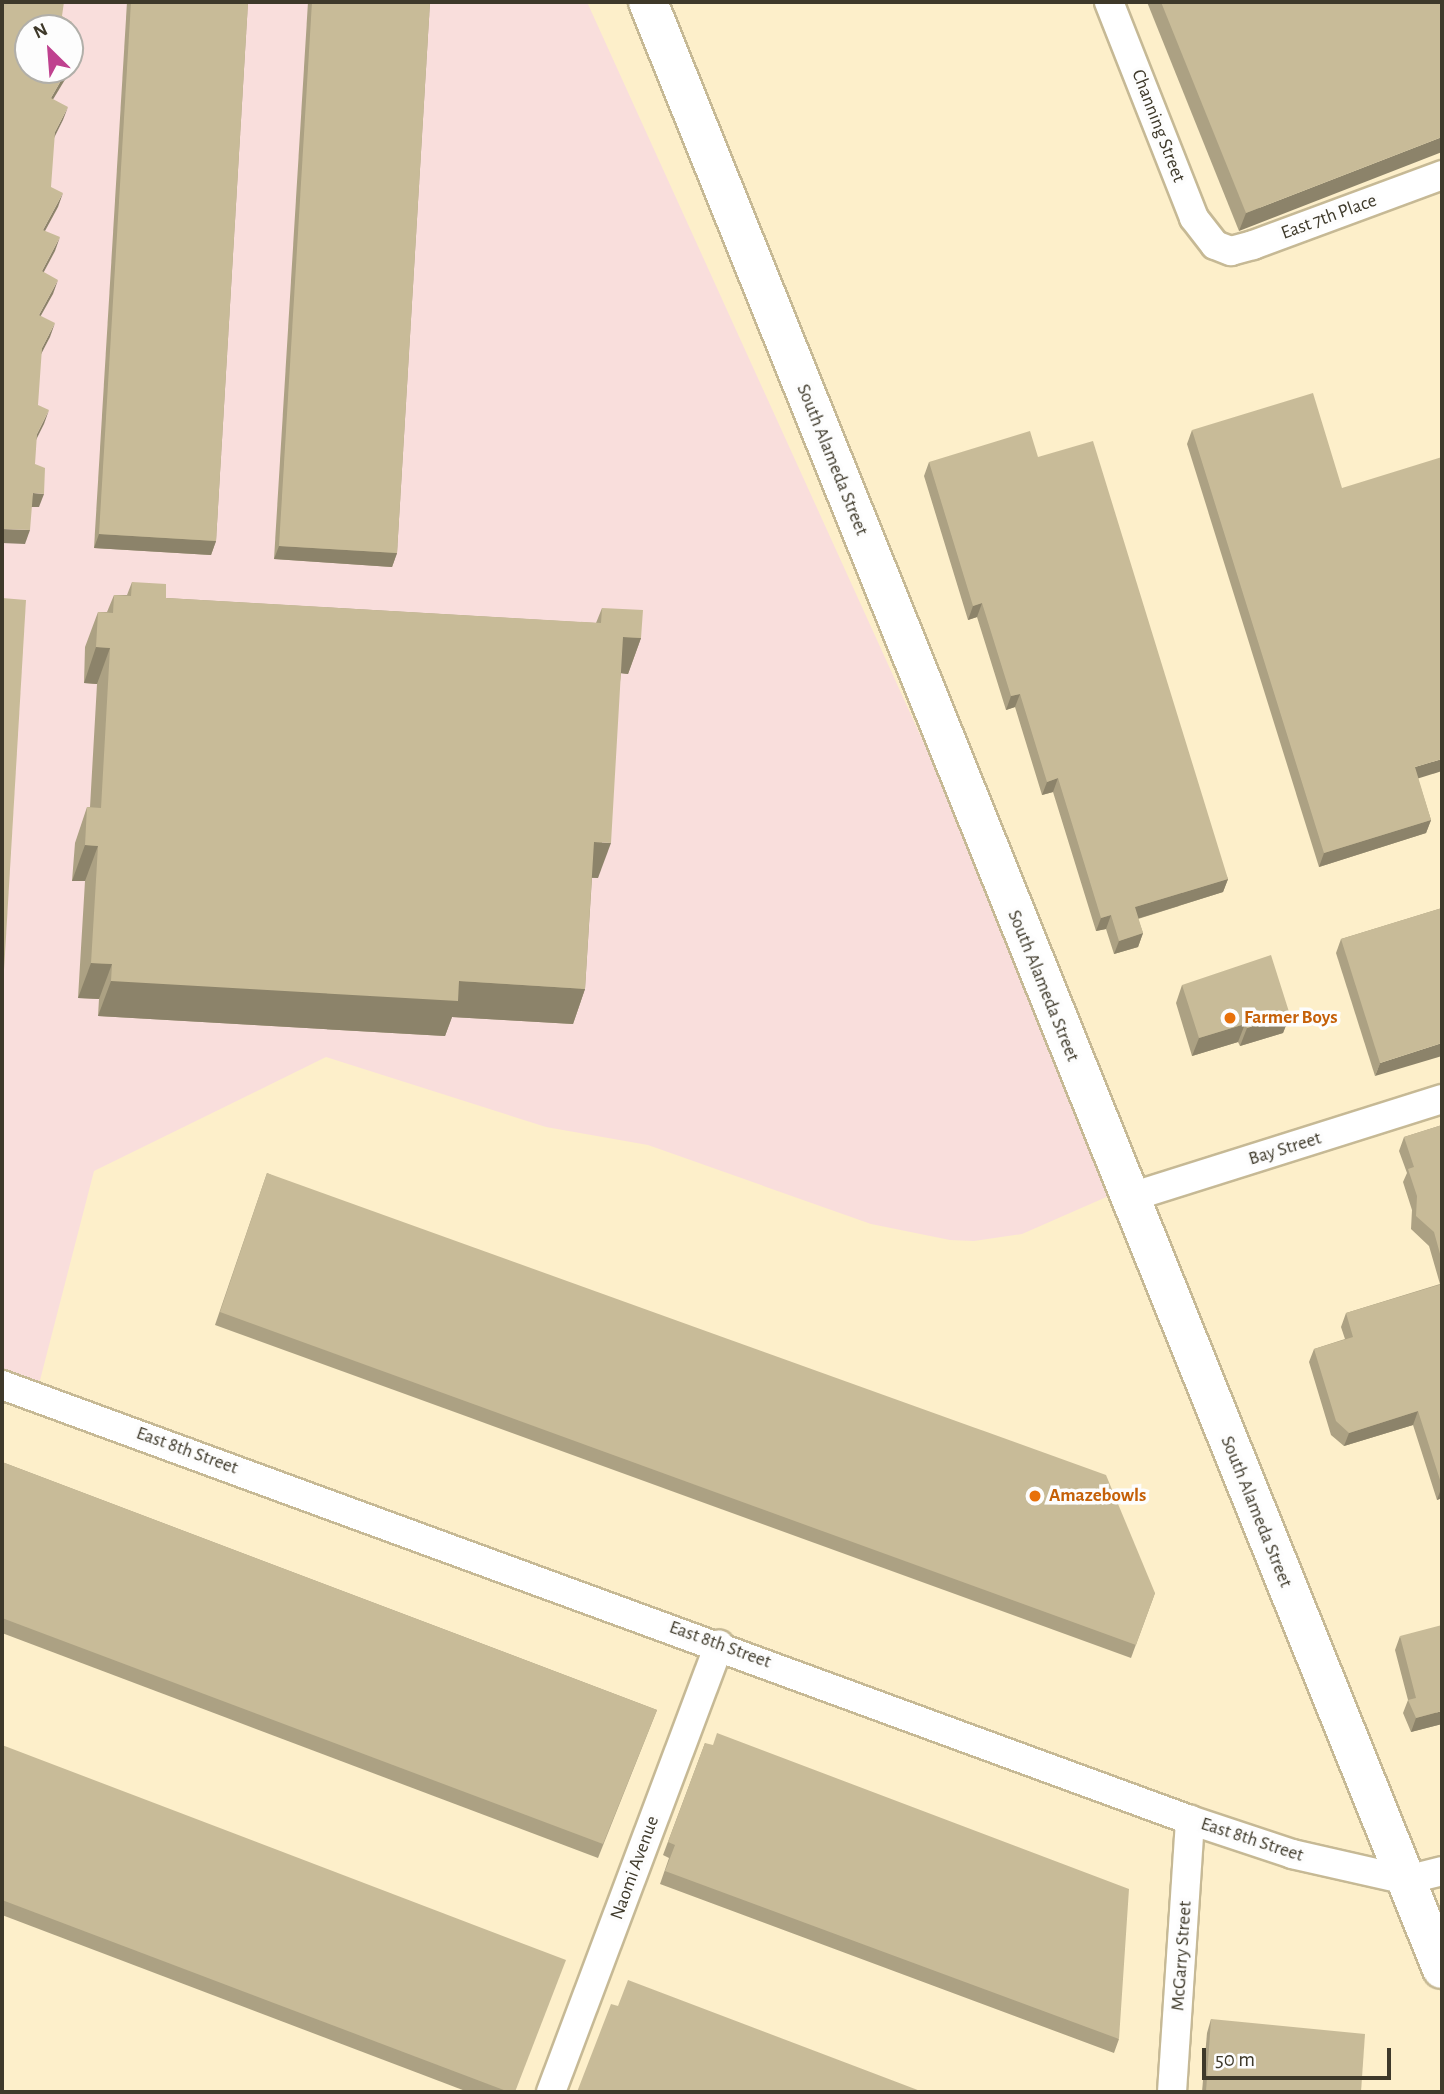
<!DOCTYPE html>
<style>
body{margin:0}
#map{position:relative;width:1444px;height:2094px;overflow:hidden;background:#fdefca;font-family:"Alegreya Sans",sans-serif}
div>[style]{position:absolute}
.commercial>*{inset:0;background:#f9dedc}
.roads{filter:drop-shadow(2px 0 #c6b995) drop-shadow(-2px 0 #c6b995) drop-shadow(0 2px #c6b995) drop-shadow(0 -2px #c6b995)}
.minor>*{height:28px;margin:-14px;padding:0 14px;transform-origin:14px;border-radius:14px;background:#fff}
.primary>*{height:38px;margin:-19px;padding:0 19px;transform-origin:19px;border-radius:19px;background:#fff}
.wall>*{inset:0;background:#aca183}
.shaded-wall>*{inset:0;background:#8c836a}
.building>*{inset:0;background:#c8bb98}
.dots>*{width:19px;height:19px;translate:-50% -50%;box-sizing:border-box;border:4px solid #fdfdfd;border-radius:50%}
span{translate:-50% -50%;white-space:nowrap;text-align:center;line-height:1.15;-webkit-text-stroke:7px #fdfdfd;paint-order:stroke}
.street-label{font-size:19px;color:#3e392a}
.food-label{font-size:19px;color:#c56008;font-weight:700}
.left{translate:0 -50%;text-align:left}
.frame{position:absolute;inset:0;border:4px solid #3e392a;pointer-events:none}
.north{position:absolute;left:14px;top:14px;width:70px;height:70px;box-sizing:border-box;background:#fdfdfd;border:2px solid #b1afa9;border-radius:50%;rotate:335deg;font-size:19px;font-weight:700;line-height:28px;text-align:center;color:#3e392a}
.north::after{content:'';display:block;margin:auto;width:24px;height:32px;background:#bf418f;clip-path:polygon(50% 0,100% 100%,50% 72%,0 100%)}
.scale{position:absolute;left:1202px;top:2048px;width:189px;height:32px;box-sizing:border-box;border:4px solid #3e392a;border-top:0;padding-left:9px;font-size:21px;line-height:24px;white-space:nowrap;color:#3e392a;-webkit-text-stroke:5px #fdfdfd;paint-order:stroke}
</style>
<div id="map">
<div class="commercial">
<div style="clip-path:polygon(evenodd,2px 2px,587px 2px,1037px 992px,1111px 1195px,1022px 1234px,974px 1241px,950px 1240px,871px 1224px,648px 1145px,546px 1127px,326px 1057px,94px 1171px,38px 1388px,2px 1374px,2px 2px,28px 28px,70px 28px,70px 70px,28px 70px,28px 28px)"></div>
</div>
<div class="roads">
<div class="minor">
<div style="left:1109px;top:2px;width:232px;rotate:68.5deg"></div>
<div style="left:1194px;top:218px;width:34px;rotate:52deg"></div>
<div style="left:1215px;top:245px;width:17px;rotate:21deg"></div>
<div style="left:1231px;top:251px;width:23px;rotate:-15deg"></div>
<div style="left:1253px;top:245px;width:202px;rotate:-20.3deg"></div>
<div style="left:1128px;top:1198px;width:329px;rotate:-17.5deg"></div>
<div style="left:2px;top:1385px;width:1265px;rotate:20.11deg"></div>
<div style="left:1190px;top:1820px;width:108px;rotate:18.4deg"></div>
<div style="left:1292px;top:1854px;width:117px;rotate:12.8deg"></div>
<div style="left:1406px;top:1880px;width:37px;rotate:-14deg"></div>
<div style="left:551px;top:2092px;width:478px;rotate:-69.4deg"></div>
<div style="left:1172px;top:2092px;width:273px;rotate:-86.2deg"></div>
</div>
<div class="primary">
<div style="left:648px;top:2px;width:2121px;rotate:68.02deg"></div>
</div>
</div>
<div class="wall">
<div style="clip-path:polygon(127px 2px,248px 2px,216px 541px,211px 555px,94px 548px)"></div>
<div style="clip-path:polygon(308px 2px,430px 2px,397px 553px,392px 567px,274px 559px)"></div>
<div style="clip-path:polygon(1147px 2px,1442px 2px,1239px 231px)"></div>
<div style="clip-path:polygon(1192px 430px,1418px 779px,1431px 820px,1426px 833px,1319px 867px,1187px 444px)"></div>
<div style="clip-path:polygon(1038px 457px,1228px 879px,1223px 892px,1138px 919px,1143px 933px,1138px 947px,1114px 954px,1106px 929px,1096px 931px,1053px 792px,1042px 795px,1015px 707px,1006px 710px,977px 617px,968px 620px,924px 476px,929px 462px)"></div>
<div style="clip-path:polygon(132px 582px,166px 598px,596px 623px,602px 608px,641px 638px,628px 674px,621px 673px,598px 878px,592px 878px,585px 989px,573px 1024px,452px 1017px,445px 1036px,98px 1016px,99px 999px,78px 998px,85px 881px,72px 881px,75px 843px,87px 807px,90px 807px,97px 684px,84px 683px,85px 647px,98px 612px,107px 612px,114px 595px,127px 595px)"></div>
<div style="clip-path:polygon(1442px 908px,1375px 1076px,1336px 953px,1341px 939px)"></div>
<div style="clip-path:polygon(1182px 985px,1290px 1015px,1283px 1033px,1240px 1046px,1238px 1042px,1192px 1056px,1176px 1003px)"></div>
<div style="clip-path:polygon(1442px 1125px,1442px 1498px,1437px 1500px,1413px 1425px,1344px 1446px,1331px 1435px,1309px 1362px,1314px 1349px,1345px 1339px,1341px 1327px,1346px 1313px,1440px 1284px,1429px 1246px,1411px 1229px,1412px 1210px,1403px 1182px,1407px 1173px,1399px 1151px,1404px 1137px)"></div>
<div style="clip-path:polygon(267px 1173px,1155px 1593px,1131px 1658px,215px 1325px)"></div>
<div style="clip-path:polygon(2px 1462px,657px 1710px,598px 1858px,2px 1633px)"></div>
<div style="clip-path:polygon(1400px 1636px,1442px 1724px,1411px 1732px,1403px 1713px,1408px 1700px,1395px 1650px)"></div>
<div style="clip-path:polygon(705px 1743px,1119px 2039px,1114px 2053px,660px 1884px,669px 1858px,663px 1855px)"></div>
<div style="clip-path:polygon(2px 1745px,516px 2092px,468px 2092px,2px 1915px)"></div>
<div style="clip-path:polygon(1211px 2019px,1361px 2092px,1202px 2092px,1207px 2033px)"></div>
</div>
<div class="shaded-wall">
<div style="clip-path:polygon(67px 70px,68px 70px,66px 78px,46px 111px,51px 98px)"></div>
<div style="clip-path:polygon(68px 107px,63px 120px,50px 146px,55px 132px)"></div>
<div style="clip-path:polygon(1442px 137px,1442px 152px,1239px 231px,1246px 213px)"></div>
<div style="clip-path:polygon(63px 193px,58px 207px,38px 244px,43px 230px)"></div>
<div style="clip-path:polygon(60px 237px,55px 251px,37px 285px,42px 271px)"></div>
<div style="clip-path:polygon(58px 280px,53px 294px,34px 328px,39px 315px)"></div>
<div style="clip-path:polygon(55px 323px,50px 337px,37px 362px,42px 348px)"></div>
<div style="clip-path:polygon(49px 410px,44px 424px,32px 448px,37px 434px)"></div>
<div style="clip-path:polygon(33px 493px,44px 494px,39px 507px,28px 507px)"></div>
<div style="clip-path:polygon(2px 529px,30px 530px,25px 544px,2px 543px)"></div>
<div style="clip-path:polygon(99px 534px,216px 541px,211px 555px,94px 548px)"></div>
<div style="clip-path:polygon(279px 546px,397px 553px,392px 567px,274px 559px)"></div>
<div style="clip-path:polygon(982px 603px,977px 617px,968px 620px,973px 606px)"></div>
<div style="clip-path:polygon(623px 637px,641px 638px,628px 674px,610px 672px)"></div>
<div style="clip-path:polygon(96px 647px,110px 648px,97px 684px,84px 683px)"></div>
<div style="clip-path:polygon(1020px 694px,1015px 707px,1006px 710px,1011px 696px)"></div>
<div style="clip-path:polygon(1442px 759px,1442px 771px,1410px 781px,1415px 767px)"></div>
<div style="clip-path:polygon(1058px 778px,1053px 792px,1042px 795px,1047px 782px)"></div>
<div style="clip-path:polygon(1431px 820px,1426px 833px,1319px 867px,1324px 853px)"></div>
<div style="clip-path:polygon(594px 842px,611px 843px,598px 878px,581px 877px)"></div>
<div style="clip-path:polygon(85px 845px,98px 846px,85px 881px,72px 881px)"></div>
<div style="clip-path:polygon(1228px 879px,1223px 892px,1130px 921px,1135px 907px)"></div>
<div style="clip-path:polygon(1111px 915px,1106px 929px,1096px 931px,1101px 918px)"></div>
<div style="clip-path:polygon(1143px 933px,1138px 947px,1114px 954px,1119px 941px)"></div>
<div style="clip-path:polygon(91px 963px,112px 964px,99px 999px,78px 998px)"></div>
<div style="clip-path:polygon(111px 981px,459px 981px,585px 989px,573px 1024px,452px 1017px,445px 1036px,98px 1016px)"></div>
<div style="clip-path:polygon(1290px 1015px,1283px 1033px,1240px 1046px,1247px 1028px)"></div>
<div style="clip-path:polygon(1245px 1024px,1238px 1042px,1192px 1056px,1199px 1038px)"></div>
<div style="clip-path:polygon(1442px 1043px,1442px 1056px,1375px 1076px,1380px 1063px)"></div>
<div style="clip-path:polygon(1418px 1411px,1413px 1425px,1344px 1446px,1349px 1433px)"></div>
<div style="clip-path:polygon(1442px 1486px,1442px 1498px,1437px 1500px)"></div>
<div style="clip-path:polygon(1442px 1711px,1442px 1724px,1411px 1732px,1416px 1718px)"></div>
</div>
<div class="building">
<div style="clip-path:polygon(2px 2px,64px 2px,62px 16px,72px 22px,69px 28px,28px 28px,28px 70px,67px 70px,51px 98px,68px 107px,55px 132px,51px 187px,63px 193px,43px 230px,60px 237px,42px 271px,58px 280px,39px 315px,55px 323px,42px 348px,38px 405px,49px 410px,37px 434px,35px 464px,45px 468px,44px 494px,33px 493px,30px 530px,2px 529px)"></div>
<div style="clip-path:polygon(131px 2px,248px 2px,216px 541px,99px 534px)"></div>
<div style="clip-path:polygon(312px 2px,430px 2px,397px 553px,279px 546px)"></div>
<div style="clip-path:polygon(1161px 2px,1442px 2px,1442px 137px,1246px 213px)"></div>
<div style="clip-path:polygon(1313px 393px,1342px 488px,1442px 457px,1442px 759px,1415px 767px,1431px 820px,1324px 853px,1192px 430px)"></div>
<div style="clip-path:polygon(1030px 431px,1038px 457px,1093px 441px,1228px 879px,1135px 907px,1143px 933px,1119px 941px,1111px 915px,1101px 918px,1058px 778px,1047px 782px,1020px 694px,1011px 696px,982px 603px,973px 606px,929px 462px)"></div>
<div style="clip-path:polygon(132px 582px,166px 584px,166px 598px,601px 623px,602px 608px,643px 610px,641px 638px,623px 637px,611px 843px,594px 842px,585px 989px,459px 981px,458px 1001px,111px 981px,112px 964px,91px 963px,98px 846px,85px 845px,87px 807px,101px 808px,110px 648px,96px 647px,98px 612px,113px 613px,114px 595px,131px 596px)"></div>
<div style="clip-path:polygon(2px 598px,26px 600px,2px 1004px)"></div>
<div style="clip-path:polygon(1442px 908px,1442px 1043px,1380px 1063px,1341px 939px)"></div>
<div style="clip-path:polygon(1271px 955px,1290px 1015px,1247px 1028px,1245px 1024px,1199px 1038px,1182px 985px)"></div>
<div style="clip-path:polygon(1442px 1125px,1442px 1261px,1434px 1232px,1416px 1216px,1417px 1196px,1408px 1169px,1414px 1167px,1404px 1137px)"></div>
<div style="clip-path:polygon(267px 1173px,1106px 1475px,1155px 1593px,1136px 1645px,220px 1312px)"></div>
<div style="clip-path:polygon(1442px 1284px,1442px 1486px,1418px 1411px,1349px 1433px,1336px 1421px,1314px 1349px,1353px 1337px,1346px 1313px)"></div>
<div style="clip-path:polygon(2px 1462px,657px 1710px,603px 1844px,2px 1618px)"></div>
<div style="clip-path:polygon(1442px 1625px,1442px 1711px,1416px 1718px,1408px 1700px,1416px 1698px,1400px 1636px)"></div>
<div style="clip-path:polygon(717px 1733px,1129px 1889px,1119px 2039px,665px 1871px,675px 1845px,668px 1842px,705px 1743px,713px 1745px)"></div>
<div style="clip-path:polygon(2px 1745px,566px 1960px,515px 2092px,509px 2092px,2px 1900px)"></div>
<div style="clip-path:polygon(628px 1980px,923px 2092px,577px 2092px,611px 2004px,618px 2006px)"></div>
<div style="clip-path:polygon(1211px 2019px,1365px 2034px,1361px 2092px,1206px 2092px)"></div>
</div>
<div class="dots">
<div style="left:1230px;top:1018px;background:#e8710a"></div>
<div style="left:1035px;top:1496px;background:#e8710a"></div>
</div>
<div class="street-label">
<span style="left:1158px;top:126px;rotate:69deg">Channing Street</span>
<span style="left:1329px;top:217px;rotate:-20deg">East 7th Place</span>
<span style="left:832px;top:460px;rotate:68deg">South Alameda Street</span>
<span style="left:1043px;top:986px;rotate:68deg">South Alameda Street</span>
<span style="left:1285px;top:1149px;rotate:-17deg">Bay Street</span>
<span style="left:187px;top:1451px;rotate:20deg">East 8th Street</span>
<span style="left:1256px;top:1512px;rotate:68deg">South Alameda Street</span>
<span style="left:720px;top:1645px;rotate:20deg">East 8th Street</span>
<span style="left:1252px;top:1840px;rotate:18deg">East 8th Street</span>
<span style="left:635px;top:1868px;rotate:-70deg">Naomi Avenue</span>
<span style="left:1182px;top:1956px;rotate:-86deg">McGarry Street</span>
</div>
<div class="food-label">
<span class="left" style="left:1244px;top:1018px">Farmer Boys</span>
<span class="left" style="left:1049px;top:1496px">Amazebowls</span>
</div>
<div class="frame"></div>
<div class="north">N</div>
<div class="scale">50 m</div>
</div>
